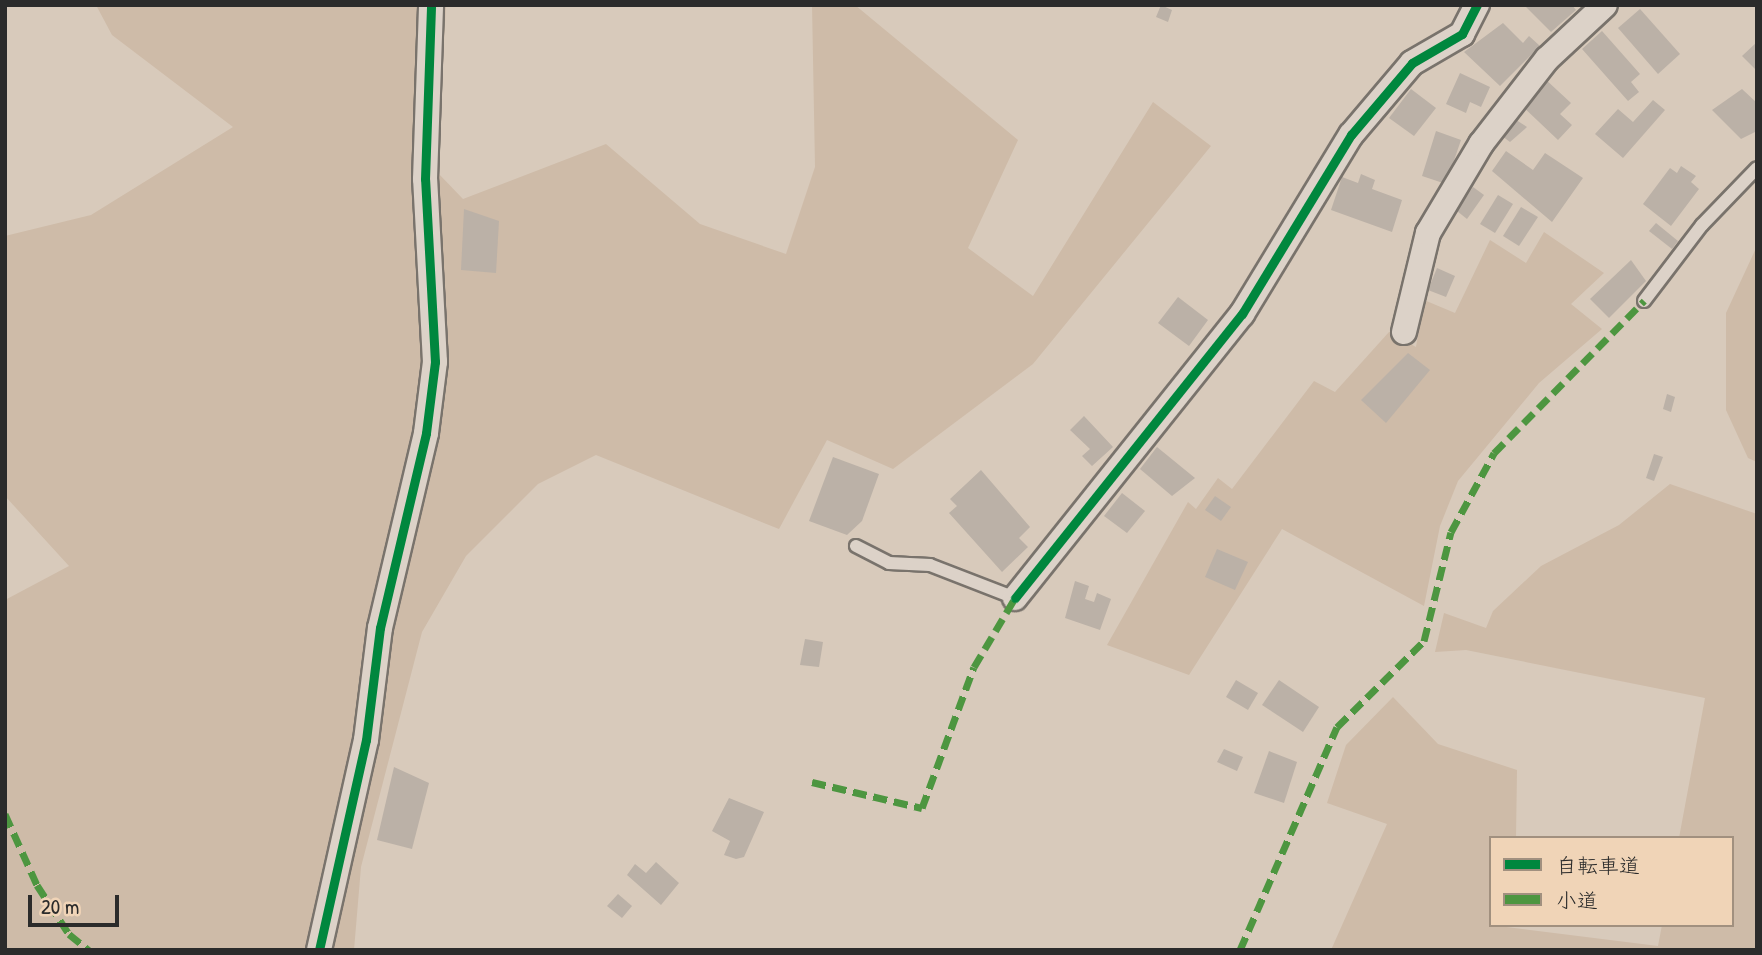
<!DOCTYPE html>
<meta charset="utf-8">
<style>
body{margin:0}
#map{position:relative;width:1762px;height:955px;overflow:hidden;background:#d8cabb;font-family:"Patrick Hand","Klee One",sans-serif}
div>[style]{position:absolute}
.green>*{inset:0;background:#cebba8}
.building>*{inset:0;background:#bbb1a7}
.roads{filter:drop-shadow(2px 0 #79736c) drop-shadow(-2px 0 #79736c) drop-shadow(0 2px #79736c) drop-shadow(0 -2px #79736c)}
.service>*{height:12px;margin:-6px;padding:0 6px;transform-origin:6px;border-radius:6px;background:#dcd2c8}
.minor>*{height:24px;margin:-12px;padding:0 12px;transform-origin:12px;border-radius:12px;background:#dcd2c8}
.quiet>*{height:7px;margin-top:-3.5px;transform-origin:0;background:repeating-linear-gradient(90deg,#4d9640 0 14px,transparent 0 21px)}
.cycleway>*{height:9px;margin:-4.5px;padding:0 4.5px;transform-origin:4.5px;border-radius:4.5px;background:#00873e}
span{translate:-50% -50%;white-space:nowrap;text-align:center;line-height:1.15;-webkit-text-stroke:7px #f0d4b7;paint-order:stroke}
.frame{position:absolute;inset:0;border:7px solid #2b2b2b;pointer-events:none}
.legend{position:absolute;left:1489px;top:836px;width:245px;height:91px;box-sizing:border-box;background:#f0d4b7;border:2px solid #a1907f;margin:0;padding:9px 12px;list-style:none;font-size:21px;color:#2b2b2b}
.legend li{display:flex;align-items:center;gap:14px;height:35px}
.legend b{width:35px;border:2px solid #a1907f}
.scale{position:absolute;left:28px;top:895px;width:91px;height:32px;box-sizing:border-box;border:4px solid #2b2b2b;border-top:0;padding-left:9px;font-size:21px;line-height:24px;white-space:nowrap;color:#2b2b2b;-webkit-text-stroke:5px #f0d4b7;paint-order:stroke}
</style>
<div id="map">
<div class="green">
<div style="clip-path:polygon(96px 5px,446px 5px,437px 172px,463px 199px,606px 144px,700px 224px,786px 254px,815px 167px,812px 5px,855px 5px,1018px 140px,968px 248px,1033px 296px,1153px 102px,1211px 146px,1033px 364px,893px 469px,827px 440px,779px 529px,596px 455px,538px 484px,466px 556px,422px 632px,361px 867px,354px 950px,5px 950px,5px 600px,69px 566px,5px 496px,5px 236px,91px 215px,233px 127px,112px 35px)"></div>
<div style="clip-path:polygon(1544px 232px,1604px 273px,1571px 304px,1602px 329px,1539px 383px,1458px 481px,1440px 526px,1424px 606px,1282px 529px,1189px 675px,1107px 645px,1188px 502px,1196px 509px,1218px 478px,1232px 489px,1314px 381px,1335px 392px,1389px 332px,1416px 347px,1424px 300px,1455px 313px,1490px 240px,1526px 263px)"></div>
<div style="clip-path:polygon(1757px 246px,1757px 462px,1748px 458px,1726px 410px,1726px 313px)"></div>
<div style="clip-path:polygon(1670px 484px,1757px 514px,1757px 950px,1331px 950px,1387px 824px,1327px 803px,1346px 745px,1393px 697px,1438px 744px,1517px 770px,1516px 838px,1491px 838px,1491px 925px,1658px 946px,1662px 925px,1732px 925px,1732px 838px,1679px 838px,1705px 698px,1466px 650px,1435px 652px,1444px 613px,1486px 628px,1493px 611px,1541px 566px,1619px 525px)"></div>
</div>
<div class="building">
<div style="clip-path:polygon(1161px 5px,1172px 10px,1168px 22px,1156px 17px)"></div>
<div style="clip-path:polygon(1524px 5px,1572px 5px,1576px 10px,1551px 32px)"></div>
<div style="clip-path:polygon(1640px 9px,1680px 54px,1658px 74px,1618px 28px)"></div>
<div style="clip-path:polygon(1503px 23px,1523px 43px,1529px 36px,1540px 46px,1500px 86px,1464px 52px)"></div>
<div style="clip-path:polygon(1602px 31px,1640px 74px,1631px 82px,1639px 92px,1628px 101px,1582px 49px)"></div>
<div style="clip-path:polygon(1757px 42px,1757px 71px,1742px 56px)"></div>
<div style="clip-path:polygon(1460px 73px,1490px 87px,1481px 107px,1470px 102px,1466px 113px,1446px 104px)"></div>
<div style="clip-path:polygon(1544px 78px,1571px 103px,1560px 114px,1572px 125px,1558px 140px,1521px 105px)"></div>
<div style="clip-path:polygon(1411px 89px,1436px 108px,1414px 136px,1389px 118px)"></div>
<div style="clip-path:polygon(1742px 89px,1757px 103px,1757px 131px,1741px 139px,1712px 110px)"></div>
<div style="clip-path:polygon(1653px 100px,1665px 110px,1623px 158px,1595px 134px,1618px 109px,1633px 122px)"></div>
<div style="clip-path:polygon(1513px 118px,1527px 127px,1510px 142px,1502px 136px)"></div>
<div style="clip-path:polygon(1436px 131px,1461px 140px,1446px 184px,1422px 176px)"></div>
<div style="clip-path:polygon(1506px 151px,1533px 170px,1545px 153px,1583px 178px,1552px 222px,1492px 171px)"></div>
<div style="clip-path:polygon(1681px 166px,1696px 176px,1691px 182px,1699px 189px,1671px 226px,1643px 204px,1670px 168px,1677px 173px)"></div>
<div style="clip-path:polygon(1361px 174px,1375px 180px,1372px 189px,1402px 200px,1392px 232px,1331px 210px,1342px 177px,1358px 183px)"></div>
<div style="clip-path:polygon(1473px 187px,1484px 195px,1467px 219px,1457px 211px)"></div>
<div style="clip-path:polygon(1498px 195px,1513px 204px,1495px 233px,1480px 224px)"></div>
<div style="clip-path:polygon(1521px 207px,1538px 217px,1519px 246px,1503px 236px)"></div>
<div style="clip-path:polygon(464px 209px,499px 221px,496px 273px,461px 270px)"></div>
<div style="clip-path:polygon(1656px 223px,1678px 241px,1672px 249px,1649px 231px)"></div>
<div style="clip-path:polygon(1631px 260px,1646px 281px,1609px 318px,1590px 299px)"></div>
<div style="clip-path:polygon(1437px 268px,1455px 276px,1446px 297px,1428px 290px)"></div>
<div style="clip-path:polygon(1178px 297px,1208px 320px,1189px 346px,1158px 323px)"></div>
<div style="clip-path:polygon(1408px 353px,1430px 370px,1386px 423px,1361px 400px)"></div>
<div style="clip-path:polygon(1667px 394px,1675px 397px,1671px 412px,1663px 409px)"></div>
<div style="clip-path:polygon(1084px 416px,1113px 447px,1092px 466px,1082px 456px,1090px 449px,1070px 430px)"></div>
<div style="clip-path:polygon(1157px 447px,1195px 478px,1172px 496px,1140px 469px)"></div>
<div style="clip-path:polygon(1654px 454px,1663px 457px,1654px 481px,1646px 478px)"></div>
<div style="clip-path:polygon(833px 457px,879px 474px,862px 521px,847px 535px,809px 521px)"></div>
<div style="clip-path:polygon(981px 470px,1030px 527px,1019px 538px,1028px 547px,1002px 572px,949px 513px,957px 506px,950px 499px)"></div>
<div style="clip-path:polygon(1122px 493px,1145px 511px,1127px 533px,1104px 516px)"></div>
<div style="clip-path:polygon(1215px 496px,1231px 507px,1221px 521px,1205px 510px)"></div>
<div style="clip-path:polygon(1217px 549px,1248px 562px,1235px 590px,1205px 577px)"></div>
<div style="clip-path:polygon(1075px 581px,1089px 586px,1085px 599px,1094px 602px,1097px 593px,1111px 599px,1100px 630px,1065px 618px)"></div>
<div style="clip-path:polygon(805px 639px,823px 642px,819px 667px,800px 665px)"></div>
<div style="clip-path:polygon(1236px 680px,1258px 693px,1248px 710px,1226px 697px)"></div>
<div style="clip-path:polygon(1279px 680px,1319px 707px,1303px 732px,1262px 705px)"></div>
<div style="clip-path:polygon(1224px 749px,1243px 757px,1237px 771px,1217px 762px)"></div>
<div style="clip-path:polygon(1269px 751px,1297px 762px,1284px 803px,1254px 793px)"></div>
<div style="clip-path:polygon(394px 767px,429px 783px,412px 849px,377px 840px)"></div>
<div style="clip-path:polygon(729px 798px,764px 812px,744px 857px,736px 859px,724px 855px,730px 841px,712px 831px)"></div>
<div style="clip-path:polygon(656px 862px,679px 883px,661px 905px,627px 875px,635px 864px,646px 873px)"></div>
<div style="clip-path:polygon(618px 894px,632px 906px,622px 918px,607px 906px)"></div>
</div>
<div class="roads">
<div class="service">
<div style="left:1644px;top:301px;width:96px;rotate:-52.7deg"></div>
<div style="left:1702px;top:225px;width:79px;rotate:-46deg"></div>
<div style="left:856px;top:546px;width:37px;rotate:27deg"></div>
<div style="left:889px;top:563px;width:41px;rotate:2.8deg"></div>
<div style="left:930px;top:565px;width:91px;rotate:21.2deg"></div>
</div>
<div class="minor">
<div style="left:1404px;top:332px;width:102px;rotate:-76.4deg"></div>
<div style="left:1428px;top:233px;width:104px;rotate:-59.2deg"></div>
<div style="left:1481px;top:144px;width:108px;rotate:-52.2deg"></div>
<div style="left:1547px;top:59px;width:79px;rotate:-43deg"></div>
<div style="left:1015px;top:598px;width:364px;rotate:-51.4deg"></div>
<div style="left:1242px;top:314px;width:210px;rotate:-58.7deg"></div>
<div style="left:1351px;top:135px;width:94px;rotate:-49.7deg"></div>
<div style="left:1412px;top:63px;width:58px;rotate:-30.1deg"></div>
<div style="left:1462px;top:34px;width:33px;rotate:-63deg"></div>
<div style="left:319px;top:950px;width:215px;rotate:-77.4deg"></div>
<div style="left:366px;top:740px;width:113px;rotate:-82.9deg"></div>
<div style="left:380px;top:628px;width:200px;rotate:-76.7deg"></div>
<div style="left:426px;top:433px;width:72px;rotate:-82.8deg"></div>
<div style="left:435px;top:362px;width:183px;rotate:-93.1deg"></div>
<div style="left:425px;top:179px;width:174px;rotate:-88deg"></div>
</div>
</div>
<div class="quiet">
<div style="left:812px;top:782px;width:113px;rotate:13.3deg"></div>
<div style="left:922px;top:808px;width:150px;rotate:-69.8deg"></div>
<div style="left:974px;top:667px;width:80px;rotate:-59.3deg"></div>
<div style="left:5px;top:814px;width:78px;rotate:65.7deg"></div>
<div style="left:37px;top:885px;width:59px;rotate:56.9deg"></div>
<div style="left:69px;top:934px;width:26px;rotate:39deg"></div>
<div style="left:1240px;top:950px;width:243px;rotate:-66.5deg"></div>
<div style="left:1337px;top:727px;width:122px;rotate:-44.7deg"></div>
<div style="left:1424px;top:641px;width:112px;rotate:-76.1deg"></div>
<div style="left:1451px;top:532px;width:90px;rotate:-61.4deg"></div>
<div style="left:1494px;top:453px;width:214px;rotate:-45.4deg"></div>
</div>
<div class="cycleway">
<div style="left:1015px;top:598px;width:364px;rotate:-51.4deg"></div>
<div style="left:1242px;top:314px;width:210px;rotate:-58.7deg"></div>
<div style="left:1351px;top:135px;width:94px;rotate:-49.7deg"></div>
<div style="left:1412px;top:63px;width:58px;rotate:-30.1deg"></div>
<div style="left:1462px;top:34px;width:33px;rotate:-63deg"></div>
<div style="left:319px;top:950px;width:215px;rotate:-77.4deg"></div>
<div style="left:366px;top:740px;width:113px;rotate:-82.9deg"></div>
<div style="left:380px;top:628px;width:200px;rotate:-76.7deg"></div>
<div style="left:426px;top:433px;width:72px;rotate:-82.8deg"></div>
<div style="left:435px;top:362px;width:183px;rotate:-93.1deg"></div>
<div style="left:425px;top:179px;width:174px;rotate:-88deg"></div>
</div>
<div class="frame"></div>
<ul class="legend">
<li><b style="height:9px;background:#00873e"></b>自転車道</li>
<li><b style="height:9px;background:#4d9640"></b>小道</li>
</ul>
<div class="scale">20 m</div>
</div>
